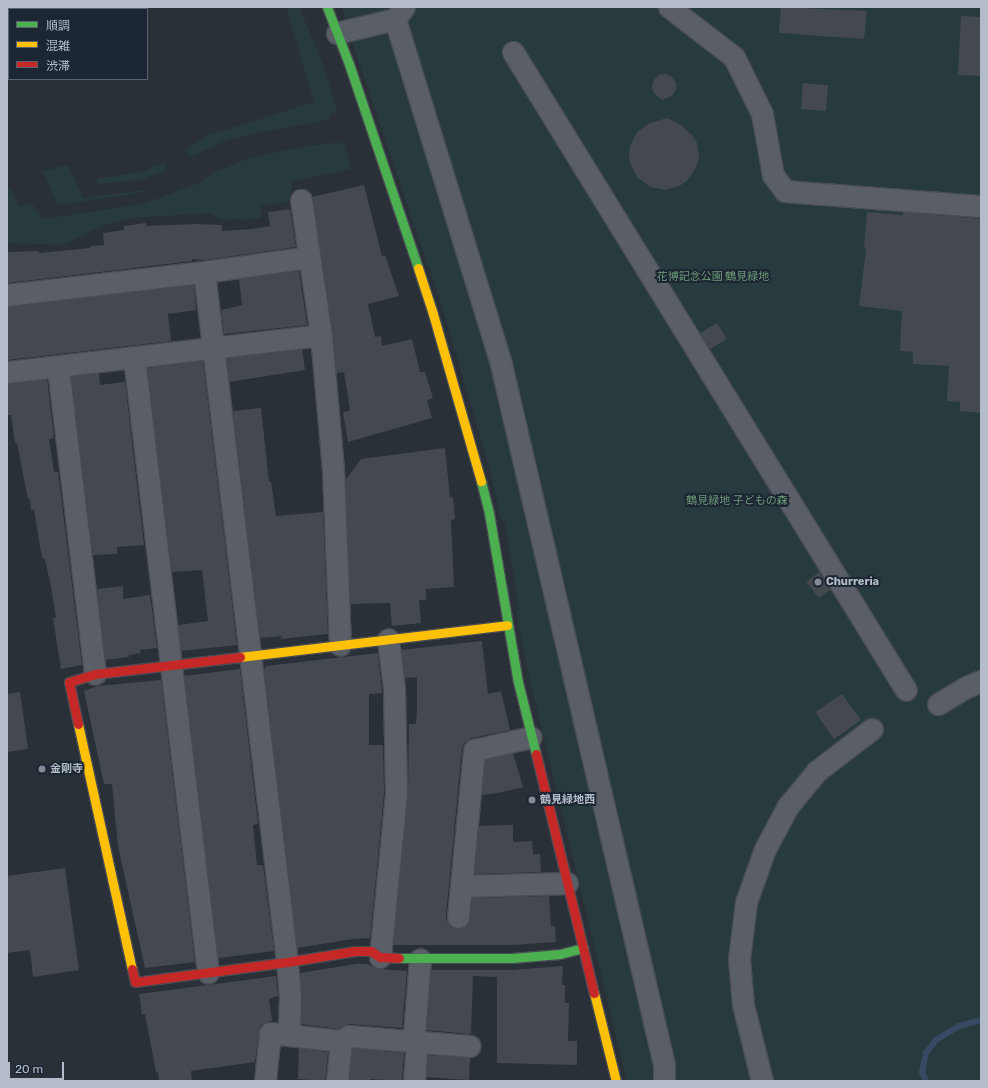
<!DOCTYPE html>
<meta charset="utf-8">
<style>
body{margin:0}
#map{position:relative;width:988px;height:1088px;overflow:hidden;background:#2a3038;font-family:Rubik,"Noto Sans JP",sans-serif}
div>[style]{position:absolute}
.green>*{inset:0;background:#273a3e}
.stream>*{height:5.5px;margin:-2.75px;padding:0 2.75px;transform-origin:2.75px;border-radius:2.75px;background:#384963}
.building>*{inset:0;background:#444950}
.roads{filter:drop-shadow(1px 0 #484c53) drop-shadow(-1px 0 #484c53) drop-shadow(0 1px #484c53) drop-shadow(0 -1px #484c53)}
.street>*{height:21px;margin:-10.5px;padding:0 10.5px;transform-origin:10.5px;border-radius:10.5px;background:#5a5e66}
.fast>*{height:9px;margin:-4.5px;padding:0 4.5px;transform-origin:4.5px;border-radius:4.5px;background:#4caf50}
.slow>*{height:9px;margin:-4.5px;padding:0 4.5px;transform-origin:4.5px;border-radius:4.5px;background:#ffc107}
.jam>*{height:9px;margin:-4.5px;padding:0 4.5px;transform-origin:4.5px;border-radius:4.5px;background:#c62828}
.dots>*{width:11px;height:11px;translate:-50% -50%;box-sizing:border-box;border:2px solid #1d2633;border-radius:50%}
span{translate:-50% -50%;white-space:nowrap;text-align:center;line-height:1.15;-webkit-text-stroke:4px #1d2633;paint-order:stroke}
.park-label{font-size:11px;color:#6b9a76}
.poi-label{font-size:11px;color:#b4bcc9;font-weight:700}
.left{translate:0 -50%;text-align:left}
.frame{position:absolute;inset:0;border:8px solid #b4bcc9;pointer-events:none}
.legend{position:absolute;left:8px;top:8px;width:140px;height:72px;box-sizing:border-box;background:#1d2633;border:1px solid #59626f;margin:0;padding:5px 7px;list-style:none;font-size:12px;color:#b4bcc9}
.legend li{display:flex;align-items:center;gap:8px;height:20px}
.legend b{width:20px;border:1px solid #59626f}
.scale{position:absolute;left:8px;top:1062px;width:56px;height:18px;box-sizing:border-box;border:2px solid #b4bcc9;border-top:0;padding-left:5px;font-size:12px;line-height:14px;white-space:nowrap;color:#b4bcc9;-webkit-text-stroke:3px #1d2633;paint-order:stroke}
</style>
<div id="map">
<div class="green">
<div style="clip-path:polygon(11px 7px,81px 7px,77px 9px,9px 9px,9px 37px,7px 38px,7px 9px)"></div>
<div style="clip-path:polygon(286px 7px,299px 7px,324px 67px,337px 111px,330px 114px,330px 118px,323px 121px,271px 130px,228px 140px,193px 156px,187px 154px,187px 148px,206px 136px,314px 102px)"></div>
<div style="clip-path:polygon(342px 7px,981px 7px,981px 1081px,627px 1081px,529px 677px,516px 613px,519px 611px,505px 521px,501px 520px,490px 470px,443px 309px,360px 66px)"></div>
<div style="clip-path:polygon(344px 142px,351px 169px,292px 182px,290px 201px,261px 206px,261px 218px,222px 220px,209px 213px,132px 218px,102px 226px,63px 245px,7px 243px,7px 190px,10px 188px,19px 207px,31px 202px,42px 219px,97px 211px,143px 204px,199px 183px,215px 172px,249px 158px,313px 145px)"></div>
<div style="clip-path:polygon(166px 162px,166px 171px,140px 180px,98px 184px,96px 179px,140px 172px)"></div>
<div style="clip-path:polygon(68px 165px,83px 198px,145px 190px,144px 192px,58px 205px,43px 171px)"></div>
</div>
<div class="stream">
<div style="left:926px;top:1081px;width:9px;rotate:-117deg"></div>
<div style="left:922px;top:1073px;width:20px;rotate:-79deg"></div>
<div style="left:926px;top:1053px;width:16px;rotate:-52deg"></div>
<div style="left:936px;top:1040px;width:27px;rotate:-31deg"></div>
<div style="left:959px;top:1026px;width:23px;rotate:-15deg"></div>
</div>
<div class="building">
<div style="clip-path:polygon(781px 7px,867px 11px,864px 39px,779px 33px)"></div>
<div style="clip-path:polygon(961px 16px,981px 17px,981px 76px,958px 75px)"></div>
<div style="clip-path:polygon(666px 74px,672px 77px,676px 83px,676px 90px,672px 96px,662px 100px,654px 93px,652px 87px,654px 80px,659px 75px)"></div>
<div style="clip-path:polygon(803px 83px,828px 85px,826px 111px,801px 109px)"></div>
<div style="clip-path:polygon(667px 118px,681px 125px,693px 136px,697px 143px,699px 159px,696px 167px,688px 180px,681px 185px,665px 190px,650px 187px,637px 177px,630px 163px,629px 154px,630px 146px,637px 132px,650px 123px)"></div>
<div style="clip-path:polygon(364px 185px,382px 256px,385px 255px,399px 296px,368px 304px,375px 337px,381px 336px,382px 346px,412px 339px,420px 372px,425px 372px,433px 398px,427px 400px,432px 418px,348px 442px,343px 412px,350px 411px,348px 396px,344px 372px,336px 373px,333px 333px,312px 197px)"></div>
<div style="clip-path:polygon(290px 209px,296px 247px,206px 260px,192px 259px,192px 261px,7px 283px,7px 252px,39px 251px,39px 253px,90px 248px,90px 246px,104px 245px,103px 233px,124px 230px,124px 226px,146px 223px,146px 226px,197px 224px,222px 225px,222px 231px,252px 229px,270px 226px,268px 212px)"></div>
<div style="clip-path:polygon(867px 212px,903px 215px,903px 212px,981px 219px,981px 413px,960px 411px,960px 402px,947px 401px,949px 366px,913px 364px,913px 352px,900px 351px,902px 311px,859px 306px,866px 249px,864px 248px)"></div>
<div style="clip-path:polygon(299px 271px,307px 325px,224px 334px,221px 310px,242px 305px,239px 279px)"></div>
<div style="clip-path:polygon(194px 285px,196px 310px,168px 314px,171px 341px,7px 360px,7px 307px)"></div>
<div style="clip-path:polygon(717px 323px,727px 339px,710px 349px,700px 333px)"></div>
<div style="clip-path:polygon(302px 349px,305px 370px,229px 382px,226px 358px)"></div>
<div style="clip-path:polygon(203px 361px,237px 645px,181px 651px,178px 625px,208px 621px,202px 570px,172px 572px,147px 368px)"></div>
<div style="clip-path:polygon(99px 373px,100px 385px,125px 382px,144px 545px,117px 547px,117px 554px,93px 555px,71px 377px)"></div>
<div style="clip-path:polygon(47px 379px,54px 438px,49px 439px,54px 472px,58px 472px,82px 665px,61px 669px,53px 618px,56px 618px,51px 587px,45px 559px,43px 559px,40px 547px,34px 509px,31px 510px,30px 499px,28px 499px,17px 443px,15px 443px,11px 415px,8px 415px,7px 407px,7px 384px)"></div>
<div style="clip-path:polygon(261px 408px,269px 482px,271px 482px,276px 516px,323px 512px,328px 634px,280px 639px,282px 636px,260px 638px,233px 411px)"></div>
<div style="clip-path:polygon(445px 448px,450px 498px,453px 497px,455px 519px,451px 520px,454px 587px,426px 589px,426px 600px,419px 600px,421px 623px,392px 626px,390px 603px,350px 604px,345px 481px,361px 459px)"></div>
<div style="clip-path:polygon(819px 572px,830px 590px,819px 598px,806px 582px)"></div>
<div style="clip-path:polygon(123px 586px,123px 599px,150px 595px,157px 648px,140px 650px,141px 653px,129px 655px,129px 657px,105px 660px,97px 589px)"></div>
<div style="clip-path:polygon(482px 641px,488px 694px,501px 691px,510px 730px,471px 738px,465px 742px,462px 748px,446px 916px,447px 922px,451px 927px,456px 929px,463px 928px,468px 924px,470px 918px,472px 898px,549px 896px,551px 926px,555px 926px,556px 942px,512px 945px,393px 945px,408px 794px,409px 724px,416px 724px,417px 710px,417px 677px,405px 678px,401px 650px)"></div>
<div style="clip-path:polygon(378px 653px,382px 693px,369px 694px,369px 745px,383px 745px,384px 793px,370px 938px,353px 939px,297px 948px,264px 669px,266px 666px)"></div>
<div style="clip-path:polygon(240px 669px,258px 824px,253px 825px,257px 865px,263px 865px,274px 951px,218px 958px,184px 676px)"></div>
<div style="clip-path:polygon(161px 680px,195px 962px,145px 968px,118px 846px,112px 784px,104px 784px,84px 691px,98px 686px)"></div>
<div style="clip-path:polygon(20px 692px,28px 749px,7px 752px,7px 694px)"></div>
<div style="clip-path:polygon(842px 694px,861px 720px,834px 739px,815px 712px)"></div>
<div style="clip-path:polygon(513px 753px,523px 787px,498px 793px,482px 795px,485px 760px)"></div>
<div style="clip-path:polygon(513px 825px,513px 842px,532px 841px,533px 854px,540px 854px,541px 872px,474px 874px,479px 826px)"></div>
<div style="clip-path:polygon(65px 868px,79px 970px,33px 977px,30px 950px,7px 953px,7px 876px)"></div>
<div style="clip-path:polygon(356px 964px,367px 964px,379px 969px,407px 971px,402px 1028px,350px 1024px,338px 1029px,301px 1024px,302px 998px,300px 973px)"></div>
<div style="clip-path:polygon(563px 966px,562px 985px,565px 985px,565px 1003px,569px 1003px,568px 1041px,577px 1041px,577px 1065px,497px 1063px,497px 977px,473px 976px,471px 1034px,426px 1030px,431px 970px,512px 970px)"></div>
<div style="clip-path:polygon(276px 976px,278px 996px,269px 999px,272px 1021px,266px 1022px,260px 1026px,255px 1062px,191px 1071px,192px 1081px,159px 1081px,158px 1072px,156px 1072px,145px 1014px,142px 1015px,139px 994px)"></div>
<div style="clip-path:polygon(299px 1048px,328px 1052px,325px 1081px,298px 1079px)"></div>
<div style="clip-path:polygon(352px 1048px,404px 1053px,402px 1081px,370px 1079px,370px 1081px,349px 1081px)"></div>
<div style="clip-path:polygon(428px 1055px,470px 1058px,469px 1080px,426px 1077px)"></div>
</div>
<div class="roads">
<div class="street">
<div style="left:669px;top:7px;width:82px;rotate:37.6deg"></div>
<div style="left:734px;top:57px;width:64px;rotate:63.8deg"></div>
<div style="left:762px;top:114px;width:62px;rotate:79.8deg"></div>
<div style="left:773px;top:175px;width:20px;rotate:53deg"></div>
<div style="left:785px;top:191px;width:197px;rotate:4.4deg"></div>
<div style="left:395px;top:19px;width:357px;rotate:72.9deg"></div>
<div style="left:500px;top:360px;width:724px;rotate:76.9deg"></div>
<div style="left:664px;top:1065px;width:16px;rotate:90deg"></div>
<div style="left:337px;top:33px;width:60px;rotate:-13.6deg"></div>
<div style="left:395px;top:19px;width:15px;rotate:-53deg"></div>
<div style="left:513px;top:52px;width:749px;rotate:58.37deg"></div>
<div style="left:301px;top:200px;width:136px;rotate:81.6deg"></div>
<div style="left:321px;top:335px;width:136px;rotate:84.9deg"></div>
<div style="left:333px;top:470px;width:175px;rotate:87.7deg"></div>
<div style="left:204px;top:272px;width:695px;rotate:83.14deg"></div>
<div style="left:287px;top:962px;width:36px;rotate:85deg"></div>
<div style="left:290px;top:998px;width:37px;rotate:92deg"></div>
<div style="left:7px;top:295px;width:198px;rotate:-6.7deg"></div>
<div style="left:204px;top:272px;width:106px;rotate:-8.1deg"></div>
<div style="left:134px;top:358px;width:619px;rotate:83.14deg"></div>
<div style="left:58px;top:368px;width:308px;rotate:83.1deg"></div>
<div style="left:7px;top:372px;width:316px;rotate:-6.7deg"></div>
<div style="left:938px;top:704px;width:33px;rotate:-31deg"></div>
<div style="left:966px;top:687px;width:16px;rotate:-22deg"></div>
<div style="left:462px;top:886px;width:105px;rotate:-1.6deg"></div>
<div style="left:458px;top:917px;width:168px;rotate:-84.5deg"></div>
<div style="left:474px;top:750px;width:58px;rotate:-12.8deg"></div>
<div style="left:380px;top:957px;width:165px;rotate:-84.4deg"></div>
<div style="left:396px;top:793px;width:105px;rotate:-91.1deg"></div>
<div style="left:394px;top:688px;width:49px;rotate:-97deg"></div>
<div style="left:265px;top:1081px;width:48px;rotate:-84.1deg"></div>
<div style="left:270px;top:1033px;width:71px;rotate:6.4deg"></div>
<div style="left:341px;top:1041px;width:9px;rotate:-32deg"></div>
<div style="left:349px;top:1036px;width:121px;rotate:4.7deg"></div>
<div style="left:337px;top:1081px;width:40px;rotate:-84.3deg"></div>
<div style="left:414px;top:1081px;width:40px;rotate:-85.7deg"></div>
<div style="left:417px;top:1041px;width:8px;rotate:-113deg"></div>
<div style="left:414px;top:1034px;width:75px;rotate:-85.4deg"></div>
<div style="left:762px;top:1081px;width:78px;rotate:-104deg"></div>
<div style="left:743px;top:1005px;width:46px;rotate:-95deg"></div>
<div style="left:739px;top:959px;width:57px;rotate:-83deg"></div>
<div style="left:746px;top:902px;width:56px;rotate:-70.3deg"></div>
<div style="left:765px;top:849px;width:49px;rotate:-61.9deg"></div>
<div style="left:788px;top:806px;width:45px;rotate:-50.4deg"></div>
<div style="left:817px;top:771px;width:69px;rotate:-37.4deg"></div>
</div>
<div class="fast">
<div style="left:327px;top:7px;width:61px;rotate:68.9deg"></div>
<div style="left:349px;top:64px;width:215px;rotate:71.3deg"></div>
<div style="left:481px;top:481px;width:33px;rotate:76deg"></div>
<div style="left:489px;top:513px;width:171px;rotate:80.3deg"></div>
<div style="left:518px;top:682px;width:74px;rotate:76deg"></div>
<div style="left:399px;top:958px;width:113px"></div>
<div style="left:512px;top:958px;width:48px;rotate:-4.8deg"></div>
<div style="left:560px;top:954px;width:24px;rotate:-15deg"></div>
</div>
<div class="slow">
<div style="left:418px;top:268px;width:48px;rotate:71.9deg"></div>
<div style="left:433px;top:314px;width:174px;rotate:74deg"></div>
<div style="left:240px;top:657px;width:269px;rotate:-6.8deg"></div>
<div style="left:78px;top:724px;width:251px;rotate:77.6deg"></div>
<div style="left:594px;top:993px;width:91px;rotate:76deg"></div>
</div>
<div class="jam">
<div style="left:78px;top:724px;width:43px;rotate:-102.1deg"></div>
<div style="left:69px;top:682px;width:27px;rotate:-17deg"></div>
<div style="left:95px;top:674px;width:146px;rotate:-6.7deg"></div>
<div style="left:536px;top:754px;width:246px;rotate:76.4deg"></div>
<div style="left:132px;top:969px;width:13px;rotate:77deg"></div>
<div style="left:135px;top:982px;width:153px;rotate:-7.5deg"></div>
<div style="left:287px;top:962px;width:69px;rotate:-9.2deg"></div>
<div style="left:355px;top:951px;width:16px"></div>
<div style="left:371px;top:951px;width:11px;rotate:34deg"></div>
<div style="left:380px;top:957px;width:19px;rotate:3deg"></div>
</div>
</div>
<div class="dots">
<div style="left:818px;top:582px;background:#848b96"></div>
<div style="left:42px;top:769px;background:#848b96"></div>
<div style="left:532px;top:800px;background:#848b96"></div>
</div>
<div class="park-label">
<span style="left:713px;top:277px">花博記念公園 鶴見緑地</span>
<span style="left:737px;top:501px">鶴見緑地 子どもの森</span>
</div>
<div class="poi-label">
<span class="left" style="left:826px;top:582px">Churreria</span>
<span class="left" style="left:50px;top:769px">金剛寺</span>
<span class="left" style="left:540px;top:800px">鶴見緑地西</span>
</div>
<div class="frame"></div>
<ul class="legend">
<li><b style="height:5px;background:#4caf50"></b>順調</li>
<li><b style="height:5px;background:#ffc107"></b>混雑</li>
<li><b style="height:5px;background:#c62828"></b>渋滞</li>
</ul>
<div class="scale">20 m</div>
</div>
